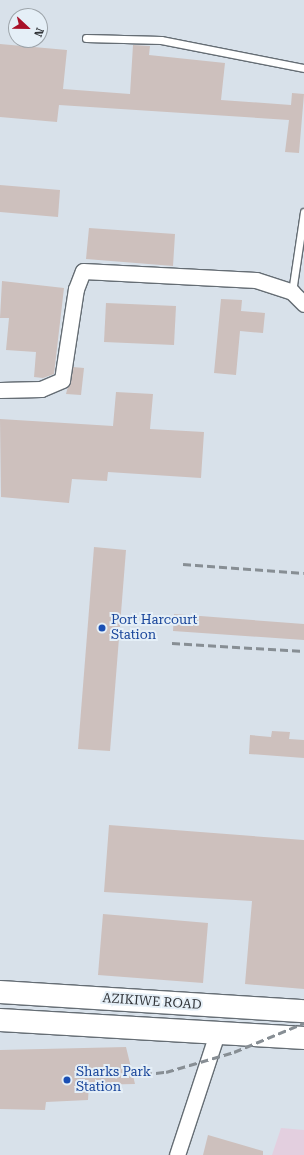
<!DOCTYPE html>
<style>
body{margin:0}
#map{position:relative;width:304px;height:1155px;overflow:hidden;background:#d8e1ea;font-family:"Roboto Serif",serif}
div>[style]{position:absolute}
.education>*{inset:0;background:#e3cfdf}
.building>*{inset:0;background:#cdc0bd}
.roads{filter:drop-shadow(1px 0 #656d74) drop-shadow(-1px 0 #656d74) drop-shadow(0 1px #656d74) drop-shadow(0 -1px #656d74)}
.service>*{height:7px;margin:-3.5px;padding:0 3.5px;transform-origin:3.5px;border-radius:3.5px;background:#fff}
.minor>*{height:15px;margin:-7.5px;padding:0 7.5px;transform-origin:7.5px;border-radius:7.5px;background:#fff}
.primary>*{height:22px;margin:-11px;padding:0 11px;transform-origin:11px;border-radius:11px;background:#fff}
.rail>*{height:3px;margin-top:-1.5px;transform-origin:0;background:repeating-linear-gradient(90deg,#878e94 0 8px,transparent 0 12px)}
.dots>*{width:11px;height:11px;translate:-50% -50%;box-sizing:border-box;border:2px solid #e5eff7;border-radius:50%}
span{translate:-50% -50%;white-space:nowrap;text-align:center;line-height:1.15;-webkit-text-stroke:4px #e5eff7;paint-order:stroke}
.transit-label{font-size:13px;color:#164399}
.left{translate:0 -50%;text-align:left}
.street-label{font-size:13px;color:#303337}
.north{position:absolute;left:8px;top:8px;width:40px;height:40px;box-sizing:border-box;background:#e5eff7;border:1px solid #9da4aa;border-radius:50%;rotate:112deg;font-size:11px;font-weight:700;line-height:16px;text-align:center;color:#303337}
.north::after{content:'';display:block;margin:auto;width:14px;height:18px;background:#a81028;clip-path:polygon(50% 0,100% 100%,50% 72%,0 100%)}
</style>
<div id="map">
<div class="education">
<div style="clip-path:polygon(281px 1128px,304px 1130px,304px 1155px,272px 1155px)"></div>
</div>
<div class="building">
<div style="clip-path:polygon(0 44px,67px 50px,63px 89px,130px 94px,133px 45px,150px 46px,149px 55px,225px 63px,221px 100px,291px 105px,292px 93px,304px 94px,299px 153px,285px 152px,289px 120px,59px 105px,57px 122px,0 117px)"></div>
<div style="clip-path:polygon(0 185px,60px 190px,58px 217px,0 212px)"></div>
<div style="clip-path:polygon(89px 228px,175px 234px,173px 266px,86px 259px)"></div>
<div style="clip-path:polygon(2px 281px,64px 288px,54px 374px,43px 378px,34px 377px,36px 352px,6px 350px,9px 318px,0 318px)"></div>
<div style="clip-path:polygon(221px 299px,242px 300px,241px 311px,265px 313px,263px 333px,240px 331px,236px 375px,214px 373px)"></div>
<div style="clip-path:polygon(106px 303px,176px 306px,174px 345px,104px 342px)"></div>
<div style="clip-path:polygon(73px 367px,84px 368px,81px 395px,66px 394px)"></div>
<div style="clip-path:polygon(116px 392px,153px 394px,150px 429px,204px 432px,201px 478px,108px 472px,107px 481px,72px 479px,69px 503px,1px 497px,0 419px,113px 426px)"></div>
<div style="clip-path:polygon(94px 547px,126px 550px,110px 751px,78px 749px)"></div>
<div style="clip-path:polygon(174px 614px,304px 624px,304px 640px,173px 631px)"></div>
<div style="clip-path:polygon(272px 731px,290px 732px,289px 739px,304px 740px,304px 758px,249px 754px,250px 735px,271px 737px)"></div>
<div style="clip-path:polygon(109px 825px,304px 840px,304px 989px,245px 984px,252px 901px,104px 892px)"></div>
<div style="clip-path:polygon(103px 914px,208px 923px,203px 983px,98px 975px)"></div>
<div style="clip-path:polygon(126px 1047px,135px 1084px,89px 1085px,88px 1100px,46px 1102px,45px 1110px,0 1109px,0 1050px)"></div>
<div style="clip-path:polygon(208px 1135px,263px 1151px,263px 1155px,203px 1155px)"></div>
</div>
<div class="roads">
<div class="service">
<div style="left:86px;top:38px;width:75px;rotate:1.5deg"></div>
<div style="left:161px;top:40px;width:146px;rotate:11.1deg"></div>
<div style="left:292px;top:292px;width:81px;rotate:-81.5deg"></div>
</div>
<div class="minor">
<div style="left:0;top:390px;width:41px;rotate:-1.4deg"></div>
<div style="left:41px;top:389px;width:23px;rotate:-23deg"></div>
<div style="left:62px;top:380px;width:92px;rotate:-81.3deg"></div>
<div style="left:76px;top:289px;width:19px;rotate:-69deg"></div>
<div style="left:83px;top:271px;width:173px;rotate:3deg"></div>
<div style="left:256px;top:280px;width:38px;rotate:18deg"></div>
<div style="left:292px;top:292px;width:17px;rotate:45deg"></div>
<div style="left:177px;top:1155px;width:128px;rotate:-71.8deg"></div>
</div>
<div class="primary">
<div style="left:0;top:992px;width:305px;rotate:3.6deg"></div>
<div style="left:0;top:1020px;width:305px;rotate:3.4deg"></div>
</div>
</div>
<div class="rail">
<div style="left:183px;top:564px;width:121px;rotate:4.3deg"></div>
<div style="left:172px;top:643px;width:132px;rotate:3.5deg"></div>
<div style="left:132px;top:1076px;width:34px;rotate:-7deg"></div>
<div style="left:166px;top:1072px;width:71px;rotate:-16.4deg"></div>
<div style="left:234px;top:1052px;width:76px;rotate:-22.5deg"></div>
</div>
<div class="dots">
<div style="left:102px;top:628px;background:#1a4fb4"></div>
<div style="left:67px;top:1080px;background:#1a4fb4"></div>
</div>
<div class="transit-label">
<span class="left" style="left:111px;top:628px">Port Harcourt<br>Station</span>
<span class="left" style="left:76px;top:1080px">Sharks Park<br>Station</span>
</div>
<div class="street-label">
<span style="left:152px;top:1002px;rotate:4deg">AZIKIWE ROAD</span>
</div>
<div class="north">N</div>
</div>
